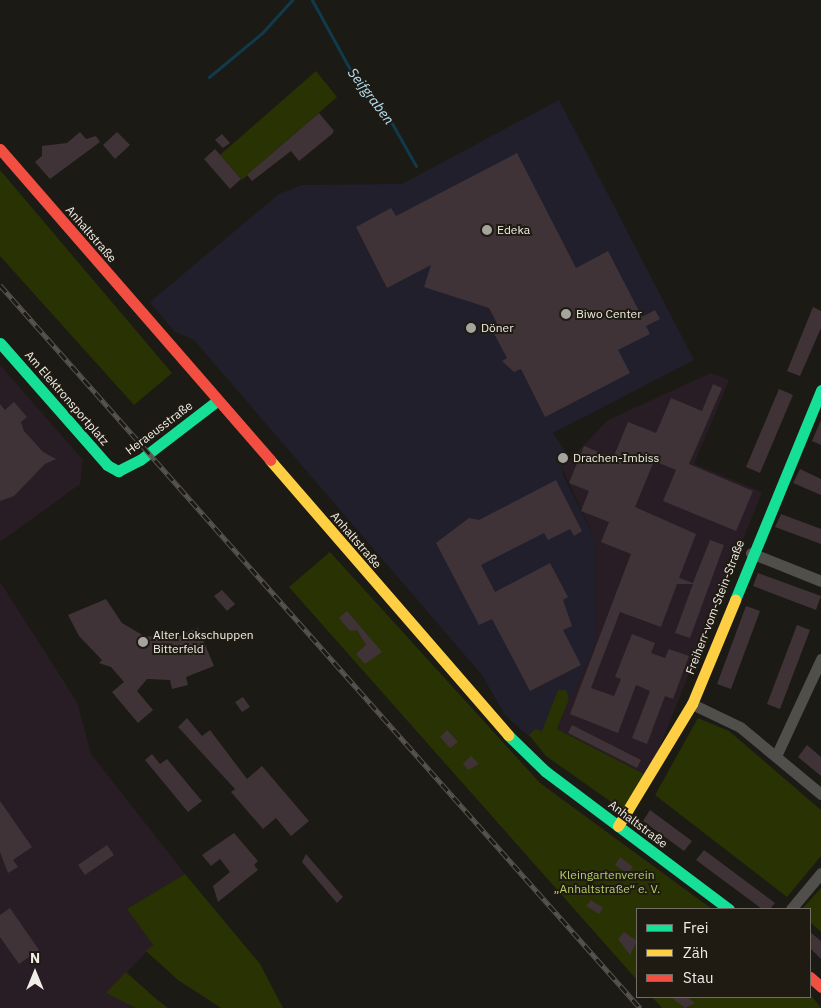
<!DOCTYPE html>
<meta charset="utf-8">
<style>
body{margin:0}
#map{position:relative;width:821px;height:1008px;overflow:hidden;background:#1c1a15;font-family:"IBM Plex Sans",sans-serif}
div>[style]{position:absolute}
.commercial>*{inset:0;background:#211f2c}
.industrial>*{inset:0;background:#291d25}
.green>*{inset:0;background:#293203}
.stream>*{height:3px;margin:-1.5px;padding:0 1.5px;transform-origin:1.5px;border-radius:1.5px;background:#0f3b4d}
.building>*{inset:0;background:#3f3337}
.street>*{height:11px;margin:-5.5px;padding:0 5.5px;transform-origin:5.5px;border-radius:5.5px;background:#504f4c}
.fast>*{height:11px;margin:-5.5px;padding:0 5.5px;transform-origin:5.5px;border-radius:5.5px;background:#16e098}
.slow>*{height:11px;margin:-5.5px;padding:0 5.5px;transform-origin:5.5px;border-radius:5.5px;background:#ffcf43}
.jam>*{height:11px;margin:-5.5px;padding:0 5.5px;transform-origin:5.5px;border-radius:5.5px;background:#f24e42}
.rail>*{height:5px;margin-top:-2.5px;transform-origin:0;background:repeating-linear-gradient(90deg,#1f1b12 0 9px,#565451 0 18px);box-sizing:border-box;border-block:1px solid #565451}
.dots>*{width:14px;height:14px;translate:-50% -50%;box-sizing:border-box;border:2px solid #1f1b12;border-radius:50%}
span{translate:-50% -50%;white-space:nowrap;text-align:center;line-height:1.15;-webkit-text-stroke:4px #1f1b12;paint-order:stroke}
.poi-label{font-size:12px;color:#f1eee8}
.left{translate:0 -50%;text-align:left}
.street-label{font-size:12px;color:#f1eee8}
.park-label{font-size:12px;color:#b5cf68}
.water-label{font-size:14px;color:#b6e0f6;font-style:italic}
.legend{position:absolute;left:636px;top:908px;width:175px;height:90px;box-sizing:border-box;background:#1f1b12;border:1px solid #736f68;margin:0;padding:6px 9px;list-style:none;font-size:15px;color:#f1eee8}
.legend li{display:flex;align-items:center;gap:10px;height:25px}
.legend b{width:25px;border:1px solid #736f68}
.north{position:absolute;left:10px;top:948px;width:50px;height:50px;-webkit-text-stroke:4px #1f1b12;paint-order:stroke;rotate:0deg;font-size:14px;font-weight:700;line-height:20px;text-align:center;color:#f1eee8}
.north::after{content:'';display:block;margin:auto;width:18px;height:22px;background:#f1eee8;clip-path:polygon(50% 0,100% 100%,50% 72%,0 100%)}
</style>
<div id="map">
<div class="commercial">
<div style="clip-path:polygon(559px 100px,694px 360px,553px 433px,570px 459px,562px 468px,564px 477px,596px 541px,595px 647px,547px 752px,505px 715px,482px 675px,194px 340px,175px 332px,150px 302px,279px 194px,302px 185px,402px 184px)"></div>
</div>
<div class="industrial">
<div style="clip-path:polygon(0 365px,83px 460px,80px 484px,0 542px)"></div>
<div style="clip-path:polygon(711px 373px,729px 380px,694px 464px,762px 492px,648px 776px,557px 729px,595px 647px,596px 541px,562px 468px,608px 420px)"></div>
<div style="clip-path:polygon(0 582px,77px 702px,91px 754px,185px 874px,127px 909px,153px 945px,107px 993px,136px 1008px,0 1008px)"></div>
</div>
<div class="green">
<div style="clip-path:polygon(316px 71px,337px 97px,242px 180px,220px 155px)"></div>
<div style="clip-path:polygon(0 170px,172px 373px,134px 405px,0 256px)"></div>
<div style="clip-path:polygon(330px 552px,540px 783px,712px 909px,637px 909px,637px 980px,289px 587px)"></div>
<div style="clip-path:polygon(558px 690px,566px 690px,569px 699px,557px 729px,648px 776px,624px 811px,546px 756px,529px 735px,535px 729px,542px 731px)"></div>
<div style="clip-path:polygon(698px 718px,729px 731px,821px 810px,821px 856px,787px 897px,655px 795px)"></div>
<div style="clip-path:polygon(185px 874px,260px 964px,283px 1008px,221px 1008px,178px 980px,146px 951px,153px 945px,127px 909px)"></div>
<div style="clip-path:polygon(821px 888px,821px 932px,810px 922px,810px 909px,802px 909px)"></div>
<div style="clip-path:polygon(126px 972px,155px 998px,168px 1008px,136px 1008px,106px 993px)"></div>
<div style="clip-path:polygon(810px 994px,821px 1008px,662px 1008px,652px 997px)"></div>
</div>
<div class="stream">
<div style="left:312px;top:0;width:83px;rotate:61.3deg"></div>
<div style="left:352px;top:73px;width:50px;rotate:49deg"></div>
<div style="left:385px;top:111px;width:63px;rotate:60.6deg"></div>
<div style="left:209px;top:77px;width:69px;rotate:-39.7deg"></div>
<div style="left:262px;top:33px;width:45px;rotate:-47.7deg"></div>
</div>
<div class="building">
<div style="clip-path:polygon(319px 113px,334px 131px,332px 134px,299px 161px,291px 151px,252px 181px,247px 175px)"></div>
<div style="clip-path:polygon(80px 132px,86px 139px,96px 136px,100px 142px,50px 179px,35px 162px,42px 156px,42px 146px,67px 143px)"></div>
<div style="clip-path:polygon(117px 132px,130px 145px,115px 159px,103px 145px)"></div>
<div style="clip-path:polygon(222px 134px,230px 143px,223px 148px,215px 140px)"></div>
<div style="clip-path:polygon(215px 149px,241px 179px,230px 189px,204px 159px)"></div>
<div style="clip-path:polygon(517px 153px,576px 268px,608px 251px,642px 317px,655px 310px,660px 319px,646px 326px,650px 334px,618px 350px,630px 373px,545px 417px,521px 369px,514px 372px,502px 361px,507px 358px,491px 328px,498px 325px,489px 308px,424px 287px,431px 265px,387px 288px,356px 227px,391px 208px,396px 216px)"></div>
<div style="clip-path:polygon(813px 307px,821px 311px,821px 328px,800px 376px,787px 371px)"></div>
<div style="clip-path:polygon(472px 322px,477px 329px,469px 334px,465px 326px)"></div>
<div style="clip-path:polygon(713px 384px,722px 388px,689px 464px,753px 491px,736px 531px,663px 501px,676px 470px,654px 461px,635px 507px,696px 534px,679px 578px,693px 583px,710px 540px,724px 545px,690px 638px,675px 633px,693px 584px,677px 584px,661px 627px,620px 612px,591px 688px,614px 696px,621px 679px,615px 677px,632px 634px,655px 643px,651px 653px,665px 658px,669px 649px,689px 656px,673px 699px,665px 696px,647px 744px,632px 738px,650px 691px,636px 685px,618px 733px,570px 714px,631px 554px,601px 542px,609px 522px,581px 511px,589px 491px,569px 483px,584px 446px,613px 458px,628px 422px,656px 433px,671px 398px,702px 411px)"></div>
<div style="clip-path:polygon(779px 389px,793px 395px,760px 473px,746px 467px)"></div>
<div style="clip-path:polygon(14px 402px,27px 417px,21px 422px,24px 431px,43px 452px,56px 459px,45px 464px,14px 496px,0 501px,0 404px,5px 410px)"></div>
<div style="clip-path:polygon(821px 420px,821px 445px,812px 441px)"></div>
<div style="clip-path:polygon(800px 469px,821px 479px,821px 495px,793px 483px)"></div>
<div style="clip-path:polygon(556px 480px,582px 531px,574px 536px,570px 529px,548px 540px,544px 533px,481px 565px,495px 592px,550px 563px,568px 597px,563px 600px,572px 626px,563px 630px,581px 665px,530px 691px,492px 619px,479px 625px,436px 543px,469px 518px,479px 520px)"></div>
<div style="clip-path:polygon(781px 514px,821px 529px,821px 544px,775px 527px)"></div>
<div style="clip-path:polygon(758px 573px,821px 596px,816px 610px,753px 586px)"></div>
<div style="clip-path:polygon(222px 590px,235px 604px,227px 611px,214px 596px)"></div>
<div style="clip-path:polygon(106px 599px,122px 623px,144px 636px,171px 638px,198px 628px,214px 666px,186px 677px,188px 685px,172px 689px,170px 680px,147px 679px,137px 691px,153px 710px,138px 723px,112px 692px,124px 682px,111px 667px,99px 663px,102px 660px,79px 636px,68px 615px)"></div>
<div style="clip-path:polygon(746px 606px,760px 611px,731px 689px,717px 684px)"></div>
<div style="clip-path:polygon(347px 611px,382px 652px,365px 664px,356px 654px,366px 645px,357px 630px,350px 631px,339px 618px)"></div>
<div style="clip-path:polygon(797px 625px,810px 630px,780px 709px,767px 704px)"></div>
<div style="clip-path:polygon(243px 697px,250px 707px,242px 712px,235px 702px)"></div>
<div style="clip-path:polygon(187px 718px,202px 736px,210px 730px,247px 779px,262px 766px,309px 821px,291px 836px,276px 818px,263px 829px,231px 792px,235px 789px,178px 727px)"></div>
<div style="clip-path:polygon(572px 725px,641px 760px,637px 768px,568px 733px)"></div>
<div style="clip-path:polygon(447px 730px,458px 742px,450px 748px,440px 737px)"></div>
<div style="clip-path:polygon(807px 745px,821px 757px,821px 776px,798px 757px)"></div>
<div style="clip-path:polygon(152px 754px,160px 764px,167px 759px,202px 801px,188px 812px,145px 760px)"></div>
<div style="clip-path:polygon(471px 756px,479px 764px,468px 770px,463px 764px)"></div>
<div style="clip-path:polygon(0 801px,32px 847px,13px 860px,18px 867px,8px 873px,0 852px)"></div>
<div style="clip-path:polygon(650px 810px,692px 841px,684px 851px,643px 821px)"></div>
<div style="clip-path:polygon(234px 833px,258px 861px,254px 865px,258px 870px,218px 902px,213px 886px,230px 872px,220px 859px,211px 866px,202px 855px)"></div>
<div style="clip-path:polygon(107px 845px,114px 855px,85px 875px,78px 865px)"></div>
<div style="clip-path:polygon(704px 850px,775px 903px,770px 909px,762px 909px,696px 860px)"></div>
<div style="clip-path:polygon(306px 854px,343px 897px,337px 903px,302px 862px)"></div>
<div style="clip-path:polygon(620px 857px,633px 867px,628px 874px,615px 865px)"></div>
<div style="clip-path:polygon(591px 900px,603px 908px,599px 914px,586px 906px)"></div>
<div style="clip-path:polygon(10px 908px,39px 950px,19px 964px,0 937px,0 915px)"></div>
<div style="clip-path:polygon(624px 932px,637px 941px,630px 955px,618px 939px)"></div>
<div style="clip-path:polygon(810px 932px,821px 941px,821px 959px,810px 948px)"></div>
<div style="clip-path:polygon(671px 997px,687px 997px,695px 1003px,685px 1008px)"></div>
</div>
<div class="street">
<div style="left:751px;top:553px;width:75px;rotate:21.8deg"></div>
<div style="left:692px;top:704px;width:53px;rotate:25.6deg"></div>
<div style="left:740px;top:727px;width:105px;rotate:39.6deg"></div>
<div style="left:776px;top:756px;width:107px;rotate:-65.1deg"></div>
<div style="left:791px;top:909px;width:47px;rotate:-50.2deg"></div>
</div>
<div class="fast">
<div style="left:0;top:343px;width:162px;rotate:48.7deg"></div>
<div style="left:107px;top:465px;width:13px;rotate:29deg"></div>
<div style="left:118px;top:471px;width:25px;rotate:-27deg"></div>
<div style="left:140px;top:460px;width:97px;rotate:-37.5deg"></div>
<div style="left:735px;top:600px;width:227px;rotate:-67.7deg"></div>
<div style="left:508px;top:735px;width:52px;rotate:44.2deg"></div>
<div style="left:545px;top:771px;width:230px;rotate:36.9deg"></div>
</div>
<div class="slow">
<div style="left:270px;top:460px;width:364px;rotate:49.1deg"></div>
<div style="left:618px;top:826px;width:143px;rotate:-58.8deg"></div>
<div style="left:692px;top:704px;width:113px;rotate:-67.5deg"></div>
</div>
<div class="jam">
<div style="left:0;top:149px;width:412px;rotate:49deg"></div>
<div style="left:810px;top:977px;width:15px;rotate:42deg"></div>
</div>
<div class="rail">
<div style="left:0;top:285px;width:966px;rotate:48.48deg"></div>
</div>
<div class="dots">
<div style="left:487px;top:230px;background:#a6a49e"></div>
<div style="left:566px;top:314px;background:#a6a49e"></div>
<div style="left:471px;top:328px;background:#a6a49e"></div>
<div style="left:563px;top:458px;background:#a6a49e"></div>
<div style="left:143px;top:642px;background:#a6a49e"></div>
</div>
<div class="poi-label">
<span class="left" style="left:497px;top:230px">Edeka</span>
<span class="left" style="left:576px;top:314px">Biwo Center</span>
<span class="left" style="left:481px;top:328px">Döner</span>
<span class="left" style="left:573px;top:458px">Drachen-Imbiss</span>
<span class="left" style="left:153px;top:642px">Alter Lokschuppen<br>Bitterfeld</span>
</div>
<div class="street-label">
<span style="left:91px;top:234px;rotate:49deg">Anhaltstraße</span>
<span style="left:67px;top:398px;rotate:49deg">Am Elektronsportplatz</span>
<span style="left:159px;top:428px;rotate:-37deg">Heraeusstraße</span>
<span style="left:356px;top:540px;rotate:49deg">Anhaltstraße</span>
<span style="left:715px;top:607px;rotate:-69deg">Freiherr-vom-Stein-Straße</span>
<span style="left:638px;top:824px;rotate:37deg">Anhaltstraße</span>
</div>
<div class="park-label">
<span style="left:607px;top:882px">Kleingartenverein<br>„Anhaltstraße“ e. V.</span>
</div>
<div class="water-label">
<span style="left:371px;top:96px;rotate:53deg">Seifgraben</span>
</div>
<ul class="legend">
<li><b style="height:6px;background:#16e098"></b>Frei</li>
<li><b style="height:6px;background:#ffcf43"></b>Zäh</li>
<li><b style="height:6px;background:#f24e42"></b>Stau</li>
</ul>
<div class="north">N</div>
</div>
